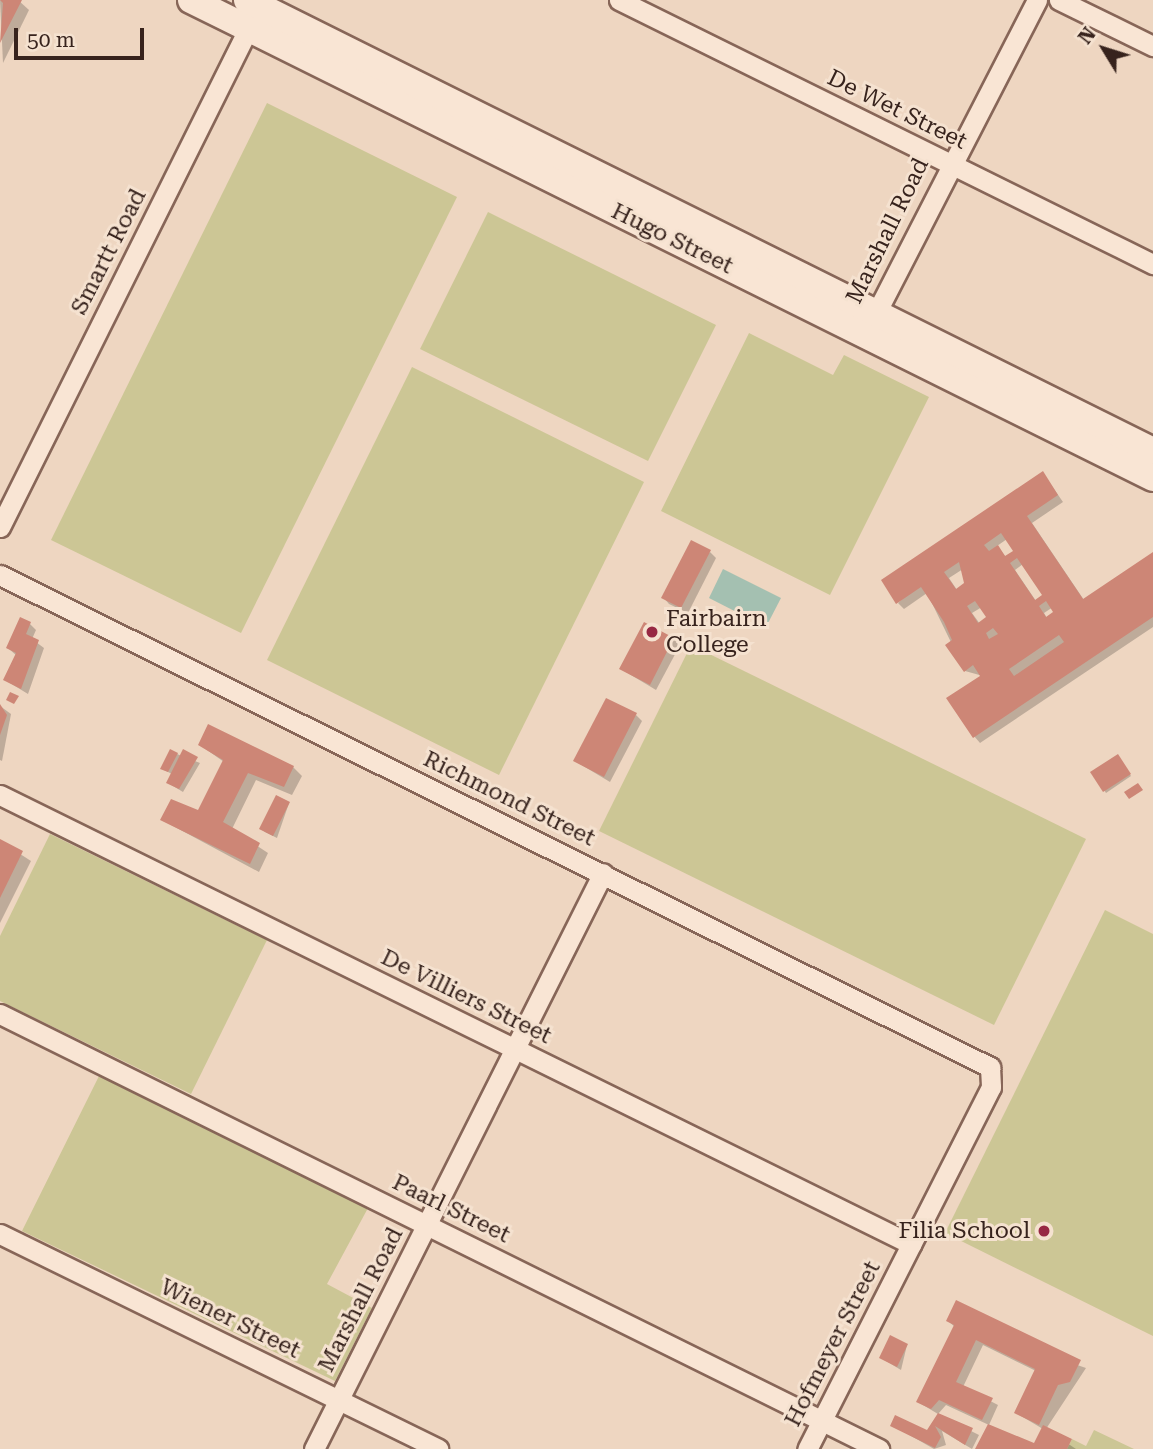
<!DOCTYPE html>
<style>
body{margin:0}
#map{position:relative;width:1153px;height:1449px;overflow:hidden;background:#eed6c1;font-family:"Roboto Serif",serif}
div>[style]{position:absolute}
.green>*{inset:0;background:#ccc695}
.water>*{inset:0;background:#a4c0b1}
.shadow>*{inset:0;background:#0003}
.building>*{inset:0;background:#cd8676}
.roads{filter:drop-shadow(2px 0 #876658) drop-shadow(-2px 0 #876658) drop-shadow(0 2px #876658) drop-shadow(0 -2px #876658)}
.street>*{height:19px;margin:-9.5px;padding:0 9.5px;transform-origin:9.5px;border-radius:9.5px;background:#f9e5d4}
.secondary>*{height:26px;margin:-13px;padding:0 13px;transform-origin:13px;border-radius:13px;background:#f9e5d4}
.dots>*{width:19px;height:19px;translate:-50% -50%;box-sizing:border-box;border:4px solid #f5e2d0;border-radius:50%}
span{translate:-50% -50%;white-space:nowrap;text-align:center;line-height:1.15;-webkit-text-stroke:6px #f5e2d0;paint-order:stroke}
.street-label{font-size:23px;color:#37231d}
.poi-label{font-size:23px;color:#37231d}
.left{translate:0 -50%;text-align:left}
.right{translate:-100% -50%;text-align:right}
.north{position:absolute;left:1069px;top:14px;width:70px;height:70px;-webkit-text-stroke:5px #f5e2d0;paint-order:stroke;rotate:308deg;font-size:19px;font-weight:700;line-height:28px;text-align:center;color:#37231d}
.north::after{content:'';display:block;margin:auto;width:24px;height:32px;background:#37231d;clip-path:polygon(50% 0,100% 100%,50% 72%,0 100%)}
.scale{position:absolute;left:14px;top:28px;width:130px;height:32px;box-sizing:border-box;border:4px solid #37231d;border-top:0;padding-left:9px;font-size:21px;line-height:24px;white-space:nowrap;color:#37231d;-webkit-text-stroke:5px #f5e2d0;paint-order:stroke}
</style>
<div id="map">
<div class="green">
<div style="clip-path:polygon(267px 103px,457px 197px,241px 633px,51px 540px)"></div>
<div style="clip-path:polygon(488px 212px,716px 325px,648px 461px,420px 349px)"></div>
<div style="clip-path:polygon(749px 333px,833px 375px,844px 355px,929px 397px,830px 595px,661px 511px)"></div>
<div style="clip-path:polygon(412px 367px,644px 482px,499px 775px,267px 660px)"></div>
<div style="clip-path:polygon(691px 645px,1086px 839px,994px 1025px,599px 831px)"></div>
<div style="clip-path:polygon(50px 834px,267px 940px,191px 1094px,0 1001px,0 936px)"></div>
<div style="clip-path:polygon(1105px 910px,1153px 934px,1153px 1336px,945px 1233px)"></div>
<div style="clip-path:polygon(99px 1076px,368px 1208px,327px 1284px,372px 1308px,335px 1381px,22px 1231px)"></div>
<div style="clip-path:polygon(1094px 1430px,1134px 1449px,1067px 1449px,1072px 1439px,1086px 1446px)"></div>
</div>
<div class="water">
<div style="clip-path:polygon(723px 569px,781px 598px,766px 627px,709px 598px)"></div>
</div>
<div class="shadow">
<div style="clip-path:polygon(0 0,18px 0,29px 10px,3px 63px)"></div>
<div style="clip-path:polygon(evenodd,1043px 473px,1063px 502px,1032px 523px,1084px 600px,1153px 555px,1153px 627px,980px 743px,974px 736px,983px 676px,965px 671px,927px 593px,904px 609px,898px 603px,1043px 473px,1007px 539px,1015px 551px,1006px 557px,997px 546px,1007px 539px,1043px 473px,1023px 564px,1045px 596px,1036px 601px,1015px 570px,1023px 564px,1043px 473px,963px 569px,966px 584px,957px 590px,949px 578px,963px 569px,1043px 473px,982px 607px,989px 618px,980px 624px,972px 613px,982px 607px,1043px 473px,1053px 607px,1056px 612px,1047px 618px,1044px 613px,1053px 607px)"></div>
<div style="clip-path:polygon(710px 552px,716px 558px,688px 613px,669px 604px,663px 597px)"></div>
<div style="clip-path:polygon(30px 624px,36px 630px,32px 639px,44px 648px,28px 694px,5px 680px,17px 656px,8px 648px)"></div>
<div style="clip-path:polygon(673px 639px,680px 645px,656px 690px,621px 669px)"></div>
<div style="clip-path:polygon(0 706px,11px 714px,2px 761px,0 760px)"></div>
<div style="clip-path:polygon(636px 715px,642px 721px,610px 782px,575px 761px)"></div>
<div style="clip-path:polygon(200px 745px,293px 767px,302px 776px,292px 795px,256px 780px,232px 829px,268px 853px,259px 872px,162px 820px,199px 812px,224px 762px)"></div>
<div style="clip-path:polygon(177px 754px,200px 763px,183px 792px,168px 783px,172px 774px,164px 770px)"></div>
<div style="clip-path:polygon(1119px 758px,1131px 776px,1106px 793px,1093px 773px)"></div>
<div style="clip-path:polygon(289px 803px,277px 838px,265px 832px,262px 829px)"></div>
<div style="clip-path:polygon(0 841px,31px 861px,0 923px)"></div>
<div style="clip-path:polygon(948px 1321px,1086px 1368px,1046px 1429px,1076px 1449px,977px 1449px,1035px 1445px,1043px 1429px,1016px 1413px,1036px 1371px,983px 1345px,963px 1387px,998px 1405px,989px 1425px,946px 1405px,938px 1414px,918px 1402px,955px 1327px)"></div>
<div style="clip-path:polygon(907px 1345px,901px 1370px,881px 1358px)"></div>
<div style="clip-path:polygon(939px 1415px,979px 1435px,972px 1449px,942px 1431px,946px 1445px,934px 1449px,892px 1425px,927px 1432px)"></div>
</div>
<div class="building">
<div style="clip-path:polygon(0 0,22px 0,0 43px,3px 3px)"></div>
<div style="clip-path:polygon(evenodd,1043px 471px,1058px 495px,1027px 516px,1083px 599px,1153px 552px,1153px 617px,973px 738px,946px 698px,980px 676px,973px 665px,964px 672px,945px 645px,952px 640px,944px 622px,921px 587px,896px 604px,881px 580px,1043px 471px,1001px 533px,1013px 551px,1005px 556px,998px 545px,989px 551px,984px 545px,1001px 533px,1043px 471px,1017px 558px,1042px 595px,1035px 600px,1010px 563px,1017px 558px,1043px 471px,959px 562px,964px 583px,956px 589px,944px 572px,959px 562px,1043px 471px,975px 601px,986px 617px,978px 623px,967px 606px,975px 601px,1043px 471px,1046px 601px,1053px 612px,1046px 617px,1039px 606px,1046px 601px,1043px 471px,993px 628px,998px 634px,989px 639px,986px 633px,993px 628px,1043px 471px,1059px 635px,1064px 642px,1014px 676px,1009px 669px,1059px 635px)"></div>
<div style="clip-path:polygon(691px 540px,711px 550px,681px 608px,661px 598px)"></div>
<div style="clip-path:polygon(20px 617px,31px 622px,26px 634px,39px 640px,21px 689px,3px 680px,16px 653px,6px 648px)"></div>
<div style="clip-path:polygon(644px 622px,674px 638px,650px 685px,619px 669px)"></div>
<div style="clip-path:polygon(10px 692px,19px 696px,14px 704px,6px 700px)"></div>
<div style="clip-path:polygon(606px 698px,637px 713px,604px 777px,573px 761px)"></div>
<div style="clip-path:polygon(0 704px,7px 715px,0 735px)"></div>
<div style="clip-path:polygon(208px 724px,294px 766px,284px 787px,248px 773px,223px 822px,260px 843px,250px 864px,160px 820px,171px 799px,198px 810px,223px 760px,198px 745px)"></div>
<div style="clip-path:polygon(170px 749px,178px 753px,168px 772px,160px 769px)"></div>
<div style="clip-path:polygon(183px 749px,198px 757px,179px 789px,166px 783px)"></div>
<div style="clip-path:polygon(1118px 754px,1131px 774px,1103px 792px,1090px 772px)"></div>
<div style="clip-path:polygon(1138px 783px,1143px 790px,1129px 799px,1124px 792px)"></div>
<div style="clip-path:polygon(276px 795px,290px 802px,273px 836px,259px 829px)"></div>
<div style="clip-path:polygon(0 839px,23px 851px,0 898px)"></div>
<div style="clip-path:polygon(956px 1300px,1081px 1360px,1070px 1382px,1058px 1385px,1039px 1425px,1014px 1413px,1035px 1369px,976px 1340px,956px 1382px,993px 1398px,982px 1420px,939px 1400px,931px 1409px,916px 1402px,954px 1325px,946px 1321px)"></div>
<div style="clip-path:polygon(890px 1335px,908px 1344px,897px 1367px,879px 1358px)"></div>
<div style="clip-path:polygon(938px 1413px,973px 1428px,965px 1445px,935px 1426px,941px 1437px,935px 1448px,890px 1426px,895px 1415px,927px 1430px)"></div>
<div style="clip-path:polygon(988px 1424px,1034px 1443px,1043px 1425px,1072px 1439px,1067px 1449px,975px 1449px)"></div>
</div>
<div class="roads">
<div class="street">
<div style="left:619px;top:0;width:596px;rotate:26.31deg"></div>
<div style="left:1059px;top:0;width:105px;rotate:26.1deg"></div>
<div style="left:871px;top:323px;width:363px;rotate:-62.8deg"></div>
<div style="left:0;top:527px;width:570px;rotate:-63.52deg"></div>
<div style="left:0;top:575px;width:1106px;rotate:26.43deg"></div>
<div style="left:990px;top:1067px;width:20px;rotate:87deg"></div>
<div style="left:991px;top:1087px;width:406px;rotate:116.9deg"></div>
<div style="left:0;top:795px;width:1016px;rotate:26.24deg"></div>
<div style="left:0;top:1014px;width:981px;rotate:26.33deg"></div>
<div style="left:0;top:1234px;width:488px;rotate:26.1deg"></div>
<div style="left:314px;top:1449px;width:644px;rotate:-63.36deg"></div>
</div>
<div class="secondary">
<div style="left:191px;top:0;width:1074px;rotate:26.42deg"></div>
<div style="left:247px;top:0;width:1012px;rotate:26.46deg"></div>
</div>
</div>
<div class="dots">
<div style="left:652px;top:632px;background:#972843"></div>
<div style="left:1044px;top:1231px;background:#972843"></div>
</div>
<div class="street-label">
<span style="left:897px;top:110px;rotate:26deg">De Wet Street</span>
<span style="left:888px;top:231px;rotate:-64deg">Marshall Road</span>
<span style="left:672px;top:239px;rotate:26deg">Hugo Street</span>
<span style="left:109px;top:252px;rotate:-63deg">Smartt Road</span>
<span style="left:509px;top:799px;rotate:26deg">Richmond Street</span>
<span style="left:466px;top:997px;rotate:26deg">De Villiers Street</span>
<span style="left:451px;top:1209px;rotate:26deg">Paarl Street</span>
<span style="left:361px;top:1300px;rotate:-63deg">Marshall Road</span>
<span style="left:230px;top:1319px;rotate:26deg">Wiener Street</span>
<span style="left:833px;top:1344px;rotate:-63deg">Hofmeyer Street</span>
</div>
<div class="poi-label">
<span class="left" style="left:666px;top:632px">Fairbairn<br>College</span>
<span class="right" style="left:1030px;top:1231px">Filia School</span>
</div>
<div class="north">N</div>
<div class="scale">50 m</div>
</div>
